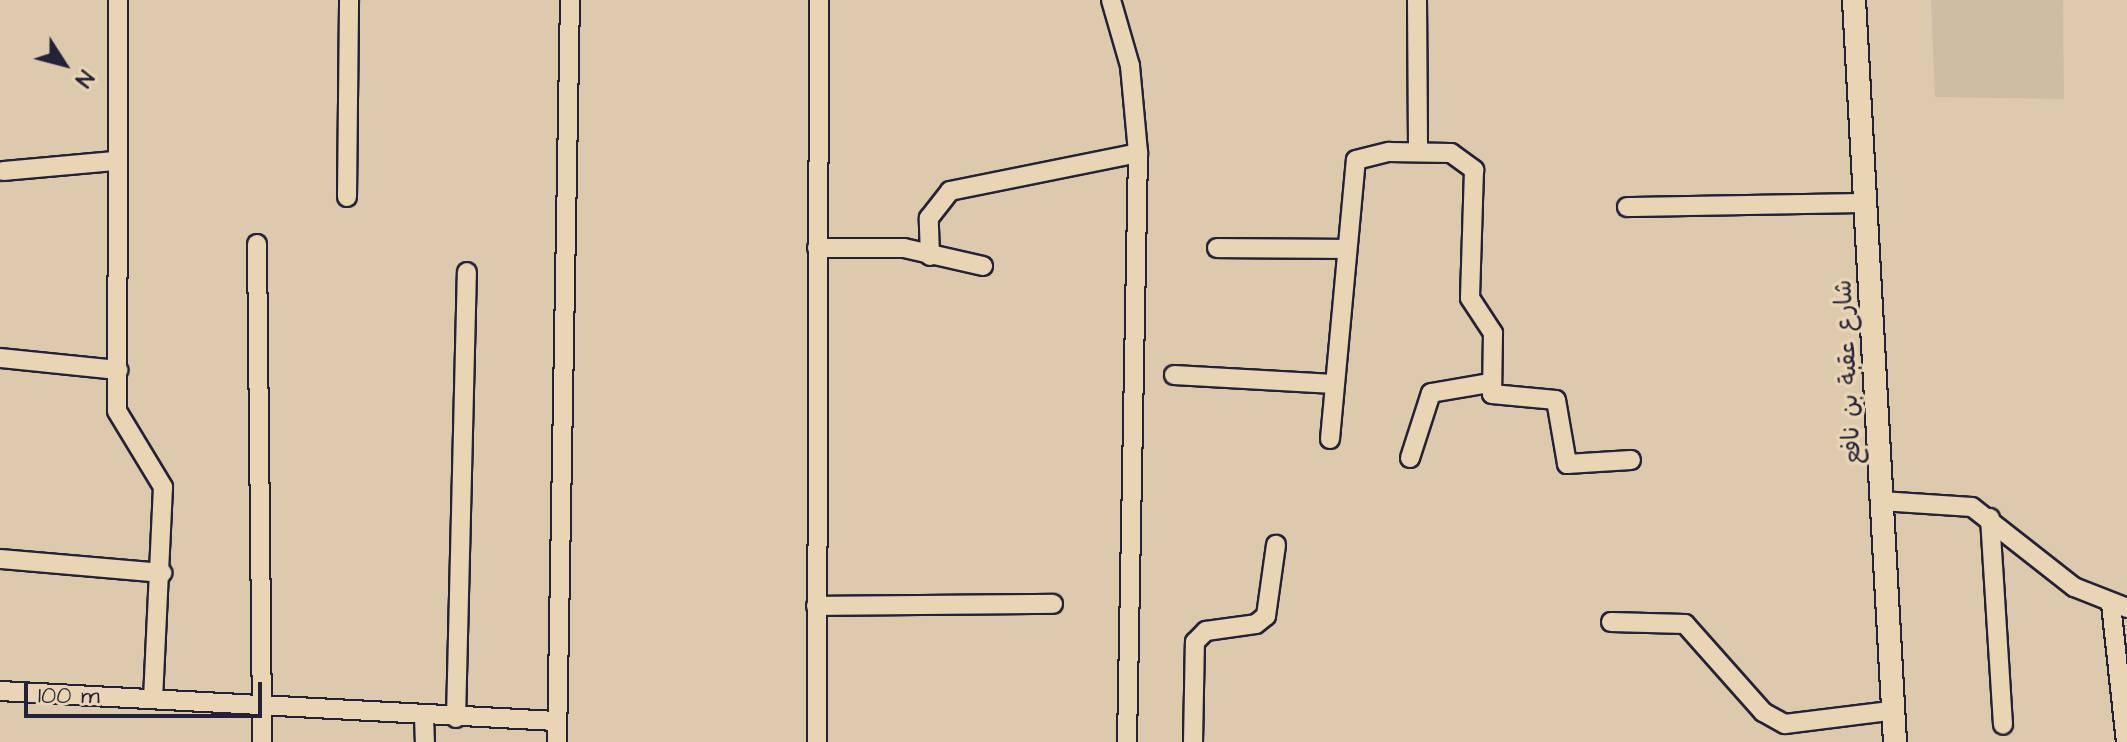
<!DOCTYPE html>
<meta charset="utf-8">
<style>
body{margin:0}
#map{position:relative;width:2127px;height:742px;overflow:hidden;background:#ddcaac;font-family:"Architects Daughter","Playpen Sans Arabic",sans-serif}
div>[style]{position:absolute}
.built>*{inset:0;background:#cebda3}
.roads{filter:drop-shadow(2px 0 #22223b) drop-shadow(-2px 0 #22223b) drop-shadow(0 2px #22223b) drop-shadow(0 -2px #22223b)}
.minor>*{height:18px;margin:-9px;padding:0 9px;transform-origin:9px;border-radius:9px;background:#e9d5b3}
.major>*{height:22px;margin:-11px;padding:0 11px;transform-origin:11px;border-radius:11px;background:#e9d5b3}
span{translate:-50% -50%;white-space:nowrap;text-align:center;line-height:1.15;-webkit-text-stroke:7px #e9d5b3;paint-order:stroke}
.street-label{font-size:24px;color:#22223b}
.north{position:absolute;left:24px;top:24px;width:80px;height:80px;-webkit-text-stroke:6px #e9d5b3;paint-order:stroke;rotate:126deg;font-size:22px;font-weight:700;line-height:32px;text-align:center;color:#22223b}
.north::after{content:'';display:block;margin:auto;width:28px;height:36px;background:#22223b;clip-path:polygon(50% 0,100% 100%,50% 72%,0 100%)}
.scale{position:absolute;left:24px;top:682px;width:238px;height:36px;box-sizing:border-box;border:4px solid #22223b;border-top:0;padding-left:10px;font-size:24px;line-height:28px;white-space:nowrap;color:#22223b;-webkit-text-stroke:6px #e9d5b3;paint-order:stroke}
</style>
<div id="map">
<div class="built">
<div style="clip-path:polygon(1931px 0,2063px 0,2064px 99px,1935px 97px)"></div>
</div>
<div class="roads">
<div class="minor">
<div style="left:118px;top:0;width:411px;rotate:90.1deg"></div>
<div style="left:117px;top:411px;width:89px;rotate:58.8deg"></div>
<div style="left:163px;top:487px;width:209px;rotate:92.7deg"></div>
<div style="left:1111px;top:0;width:69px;rotate:73.9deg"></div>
<div style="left:1130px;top:66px;width:87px;rotate:84.7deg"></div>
<div style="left:1138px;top:153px;width:589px;rotate:91.07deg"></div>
<div style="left:1417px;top:0;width:152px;rotate:89.6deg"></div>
<div style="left:3px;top:171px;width:111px;rotate:-5.1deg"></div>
<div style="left:347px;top:197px;width:197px;rotate:-89.4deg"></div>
<div style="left:1627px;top:207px;width:240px;rotate:-1deg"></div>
<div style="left:257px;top:244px;width:498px;rotate:89.4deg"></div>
<div style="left:817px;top:248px;width:87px"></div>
<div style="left:904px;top:248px;width:81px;rotate:12.8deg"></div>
<div style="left:1217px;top:248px;width:128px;rotate:0.4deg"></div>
<div style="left:930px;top:256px;width:38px;rotate:-92deg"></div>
<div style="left:929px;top:218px;width:34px;rotate:-52deg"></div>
<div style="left:950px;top:191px;width:192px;rotate:-11.4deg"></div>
<div style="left:0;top:358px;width:119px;rotate:5.8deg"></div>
<div style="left:1174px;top:375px;width:160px;rotate:3.2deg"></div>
<div style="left:1330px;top:439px;width:280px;rotate:-84.7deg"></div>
<div style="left:1356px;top:160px;width:34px;rotate:-14deg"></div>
<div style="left:1389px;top:152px;width:62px;rotate:0.9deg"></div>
<div style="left:1451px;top:153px;width:29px;rotate:36deg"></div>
<div style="left:1474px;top:170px;width:128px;rotate:91.8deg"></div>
<div style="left:1470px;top:298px;width:42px;rotate:56.7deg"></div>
<div style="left:1493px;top:333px;width:61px;rotate:90.9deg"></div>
<div style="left:1492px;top:394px;width:64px;rotate:5.4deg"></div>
<div style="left:1556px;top:400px;width:65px;rotate:80.2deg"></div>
<div style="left:1567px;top:464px;width:64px;rotate:-3.6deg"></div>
<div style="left:1410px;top:458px;width:68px;rotate:-72.1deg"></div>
<div style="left:1431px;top:393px;width:60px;rotate:-9.6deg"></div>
<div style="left:1881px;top:501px;width:91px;rotate:3.8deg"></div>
<div style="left:1972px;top:507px;width:130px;rotate:38.1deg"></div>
<div style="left:2074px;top:587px;width:57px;rotate:21.6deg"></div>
<div style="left:1990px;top:518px;width:207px;rotate:86.4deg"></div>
<div style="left:0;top:559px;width:163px;rotate:4.9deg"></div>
<div style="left:2111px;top:604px;width:139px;rotate:83.8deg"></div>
<div style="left:816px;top:606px;width:237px;rotate:-0.5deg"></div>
<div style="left:1611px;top:622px;width:74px;rotate:1.5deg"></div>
<div style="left:1685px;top:624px;width:118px;rotate:48.4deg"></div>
<div style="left:1763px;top:712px;width:25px;rotate:29deg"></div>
<div style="left:1785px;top:724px;width:106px;rotate:-7.1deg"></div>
<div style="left:0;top:691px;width:556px;rotate:3.09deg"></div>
<div style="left:424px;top:716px;width:26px;rotate:88deg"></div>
<div style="left:456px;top:718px;width:446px;rotate:-88.6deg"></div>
<div style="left:557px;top:742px;width:742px;rotate:-89deg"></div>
<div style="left:817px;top:742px;width:742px;rotate:-89.85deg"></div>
<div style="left:1193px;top:742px;width:100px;rotate:-88.9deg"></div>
<div style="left:1195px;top:642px;width:16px;rotate:-45deg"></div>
<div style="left:1206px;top:631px;width:50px;rotate:-8deg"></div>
<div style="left:1256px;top:624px;width:13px;rotate:-39deg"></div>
<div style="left:1266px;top:616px;width:72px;rotate:-82deg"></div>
</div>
<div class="major">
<div style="left:1854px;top:0;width:743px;rotate:86.84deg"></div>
</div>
</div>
<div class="street-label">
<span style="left:1849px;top:372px;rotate:-93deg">شارع عقبة بن نافع</span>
</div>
<div class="north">N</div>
<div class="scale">100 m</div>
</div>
